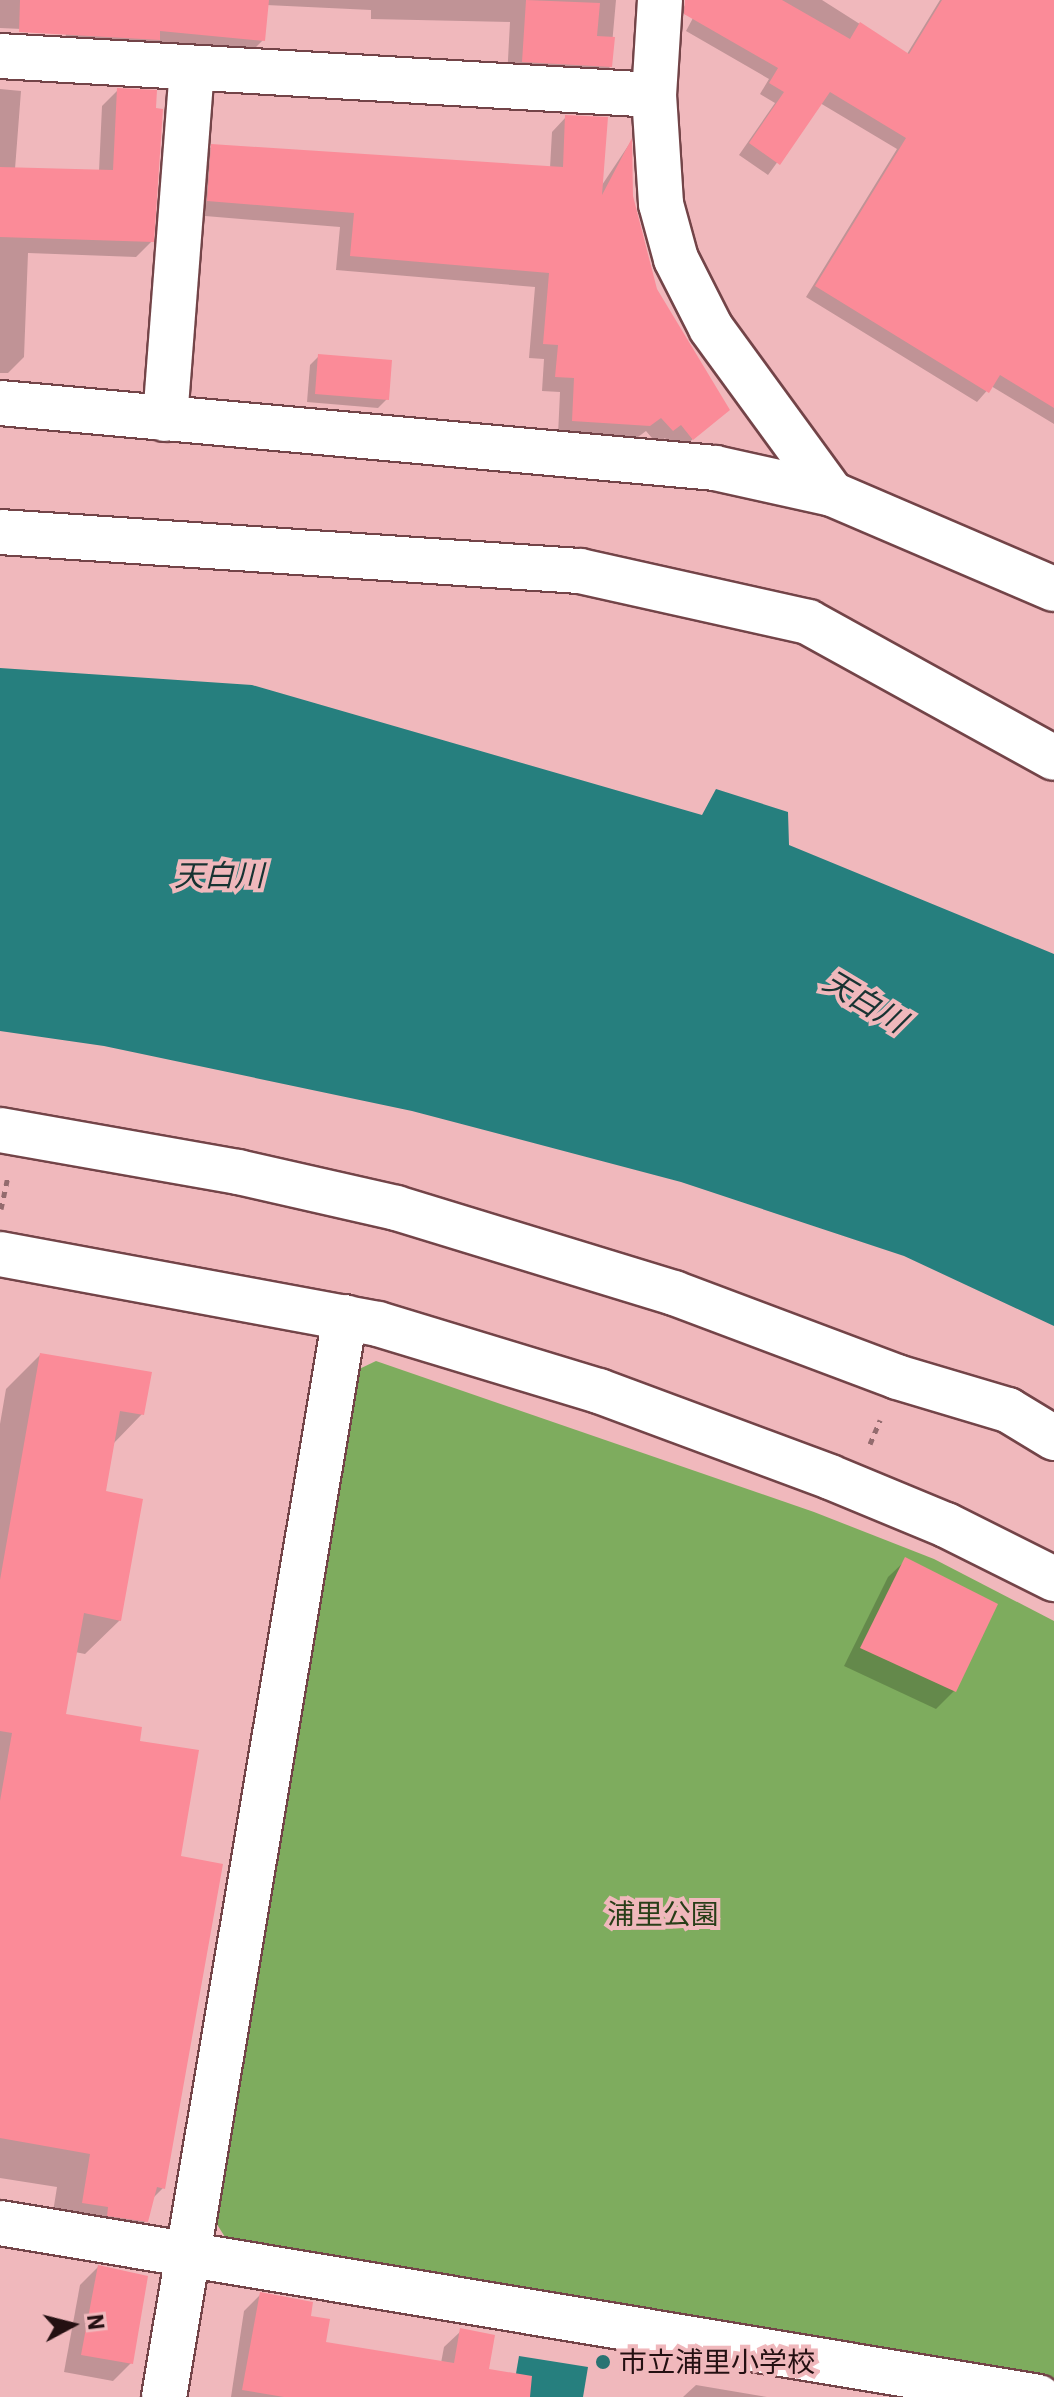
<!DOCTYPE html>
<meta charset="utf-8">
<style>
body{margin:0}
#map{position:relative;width:1054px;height:2397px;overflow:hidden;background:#f0b8bc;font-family:"IBM Plex Sans","Noto Sans JP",sans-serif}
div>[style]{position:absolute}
.green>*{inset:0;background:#7eac5e}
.water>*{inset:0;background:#267f7e}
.shadow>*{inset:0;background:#0003}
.building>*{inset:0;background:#fb8b98}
.path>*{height:5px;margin-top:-2.5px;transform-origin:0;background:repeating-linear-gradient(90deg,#936b6e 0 6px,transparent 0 12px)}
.roads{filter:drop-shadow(2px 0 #734448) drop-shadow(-2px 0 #734448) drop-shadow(0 2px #734448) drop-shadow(0 -2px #734448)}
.minor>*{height:44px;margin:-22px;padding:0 22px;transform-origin:22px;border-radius:22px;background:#fff}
.dots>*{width:22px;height:22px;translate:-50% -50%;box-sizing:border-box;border:4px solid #f0b8bc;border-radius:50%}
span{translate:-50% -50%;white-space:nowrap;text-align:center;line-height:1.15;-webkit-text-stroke:8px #f0b8bc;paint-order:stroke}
.park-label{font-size:28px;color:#283e18}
.poi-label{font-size:28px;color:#241012}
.left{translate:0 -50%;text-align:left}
.water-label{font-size:30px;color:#183332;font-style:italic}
.north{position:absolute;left:32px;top:2285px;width:80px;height:80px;-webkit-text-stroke:6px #f0b8bc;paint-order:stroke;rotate:83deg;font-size:22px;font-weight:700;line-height:32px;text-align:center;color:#241012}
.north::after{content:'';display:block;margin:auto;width:28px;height:36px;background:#241012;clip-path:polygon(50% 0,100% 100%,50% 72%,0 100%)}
</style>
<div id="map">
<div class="green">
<div style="clip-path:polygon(376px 1361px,814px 1512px,934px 1559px,1054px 1621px,1054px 2380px,228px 2242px,215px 2221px,355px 1371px)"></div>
</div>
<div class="water">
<div style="clip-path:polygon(0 668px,252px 685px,702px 815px,716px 789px,788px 812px,789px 845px,1054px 954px,1054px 1326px,904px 1256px,681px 1182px,412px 1111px,104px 1046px,0 1031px)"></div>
<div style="clip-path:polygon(519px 2356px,588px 2367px,583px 2397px,512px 2397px)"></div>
</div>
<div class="shadow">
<div style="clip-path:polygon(0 0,616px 0,610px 67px,594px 83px,507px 78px,510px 22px,371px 19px,371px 10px,266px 5px,263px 40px,247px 56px,65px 50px,66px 31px,0 28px)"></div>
<div style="clip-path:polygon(688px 0,822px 0,907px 54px,940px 0,1054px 0,1054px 424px,991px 386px,977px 402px,806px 297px,897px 149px,820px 103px,768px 175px,739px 155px,775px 103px,760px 94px,769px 79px,686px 31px,693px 18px,681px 12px)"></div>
<div style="clip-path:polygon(0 89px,21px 91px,15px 169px,99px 171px,102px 106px,118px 90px,152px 241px,136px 257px,28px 253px,24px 357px,8px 373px,0 373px)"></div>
<div style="clip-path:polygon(566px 117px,600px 188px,630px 143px,631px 196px,655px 290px,727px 409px,677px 453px,665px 438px,657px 444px,646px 431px,634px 440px,558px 435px,560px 392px,542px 391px,544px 359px,529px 358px,535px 287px,336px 270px,340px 227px,193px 215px,197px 161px,212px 146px,550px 168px,552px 132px)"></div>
<div style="clip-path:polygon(319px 356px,387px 399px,378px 408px,307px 402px,310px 365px)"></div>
<div style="clip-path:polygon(40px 1355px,142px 1414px,112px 1445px,103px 1493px,120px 1620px,85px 1654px,75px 1652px,64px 1716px,137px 1742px,179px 1858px,163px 2188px,152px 2199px,146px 2221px,111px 2256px,49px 2237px,57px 2187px,0 2178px,0 1424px,6px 1389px)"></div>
<div style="clip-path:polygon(906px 1560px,954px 1691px,936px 1709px,844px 1666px,888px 1577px)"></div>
<div style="clip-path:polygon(98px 2267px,131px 2363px,113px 2381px,64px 2372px,80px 2285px)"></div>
<div style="clip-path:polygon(261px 2294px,309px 2317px,324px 2343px,441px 2363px,444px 2347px,461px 2331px,482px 2397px,231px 2397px,244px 2311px)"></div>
<div style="clip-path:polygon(696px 2385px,767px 2397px,683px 2397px)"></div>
</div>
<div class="building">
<div style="clip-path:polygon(20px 0,269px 0,265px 41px,160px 31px,160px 40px,19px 32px)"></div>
<div style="clip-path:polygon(526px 0,600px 3px,597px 36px,615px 37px,612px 67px,522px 62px)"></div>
<div style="clip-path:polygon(685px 0,782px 0,850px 39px,860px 22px,909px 54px,942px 0,1054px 0,1054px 408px,1000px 375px,989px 393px,815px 286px,906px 138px,830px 92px,780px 165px,749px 143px,784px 92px,769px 83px,778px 68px,684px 14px)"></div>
<div style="clip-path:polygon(117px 88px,157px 90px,156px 108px,163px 109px,154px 242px,0 237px,0 167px,113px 170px)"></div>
<div style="clip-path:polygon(565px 115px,608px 117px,602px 195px,632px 138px,633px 196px,657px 289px,730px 410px,693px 440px,681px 425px,673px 431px,661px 418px,650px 426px,572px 421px,574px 378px,555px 377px,558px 345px,543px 344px,549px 273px,350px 256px,354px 213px,207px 201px,211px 144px,563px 167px)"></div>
<div style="clip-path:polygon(318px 354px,392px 360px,389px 400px,315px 394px)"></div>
<div style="clip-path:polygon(40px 1353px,152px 1372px,144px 1415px,120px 1411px,106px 1491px,143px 1499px,121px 1621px,84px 1613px,66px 1714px,142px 1727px,140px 1741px,199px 1750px,181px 1856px,223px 1864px,165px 2189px,157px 2187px,148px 2222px,107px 2216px,108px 2207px,82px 2203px,90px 2154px,0 2138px,0 1801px,12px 1733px,0 1731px,0 1580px)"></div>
<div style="clip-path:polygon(905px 1557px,998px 1604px,956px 1692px,860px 1648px)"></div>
<div style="clip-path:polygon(98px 2265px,148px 2276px,133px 2364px,81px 2355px)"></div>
<div style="clip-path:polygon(260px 2292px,313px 2302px,311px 2316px,330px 2319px,326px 2342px,454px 2363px,460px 2328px,495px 2335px,489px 2369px,532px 2376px,530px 2397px,284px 2397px,242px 2390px)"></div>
</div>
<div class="path">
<div style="left:1px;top:1209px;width:34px;rotate:-78deg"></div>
<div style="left:870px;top:1444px;width:26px;rotate:-67deg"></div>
</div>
<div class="roads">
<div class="minor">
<div style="left:660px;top:0;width:95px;rotate:93.6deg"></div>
<div style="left:654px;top:95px;width:109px;rotate:86.3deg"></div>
<div style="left:661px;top:204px;width:57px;rotate:74.7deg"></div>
<div style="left:676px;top:259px;width:77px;rotate:63.1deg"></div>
<div style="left:711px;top:328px;width:205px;rotate:53.9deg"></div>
<div style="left:0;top:56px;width:655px;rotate:3.41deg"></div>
<div style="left:0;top:403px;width:718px;rotate:5.19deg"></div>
<div style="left:715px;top:468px;width:120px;rotate:12.5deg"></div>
<div style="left:832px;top:494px;width:241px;rotate:23.2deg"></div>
<div style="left:165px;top:419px;width:352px;rotate:-85.6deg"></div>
<div style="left:0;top:532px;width:581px;rotate:3.85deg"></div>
<div style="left:580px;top:571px;width:234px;rotate:12.6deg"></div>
<div style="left:808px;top:622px;width:281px;rotate:28.9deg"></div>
<div style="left:0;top:1130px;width:242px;rotate:10deg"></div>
<div style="left:238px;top:1172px;width:162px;rotate:12.8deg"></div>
<div style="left:396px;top:1208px;width:291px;rotate:17deg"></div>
<div style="left:674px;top:1293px;width:238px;rotate:20.6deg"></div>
<div style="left:897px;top:1377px;width:116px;rotate:16.6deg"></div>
<div style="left:1008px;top:1410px;width:54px;rotate:31.3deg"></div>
<div style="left:0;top:1254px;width:384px;rotate:10.5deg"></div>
<div style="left:378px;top:1324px;width:231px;rotate:16.9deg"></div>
<div style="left:599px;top:1391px;width:246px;rotate:20.4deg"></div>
<div style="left:830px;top:1477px;width:126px;rotate:22.5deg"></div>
<div style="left:946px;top:1525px;width:121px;rotate:26.6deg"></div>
<div style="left:0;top:2223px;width:1053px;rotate:9.51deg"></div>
<div style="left:164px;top:2397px;width:1095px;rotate:-80.49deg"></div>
</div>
</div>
<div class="dots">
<div style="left:603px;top:2362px;background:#297372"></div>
</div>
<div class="park-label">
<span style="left:663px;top:1914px">浦里公園</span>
</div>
<div class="poi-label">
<span class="left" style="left:619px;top:2362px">市立浦里小学校</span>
</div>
<div class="water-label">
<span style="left:219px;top:875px">天白川</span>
<span style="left:865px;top:1001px;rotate:31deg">天白川</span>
</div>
<div class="north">N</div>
</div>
